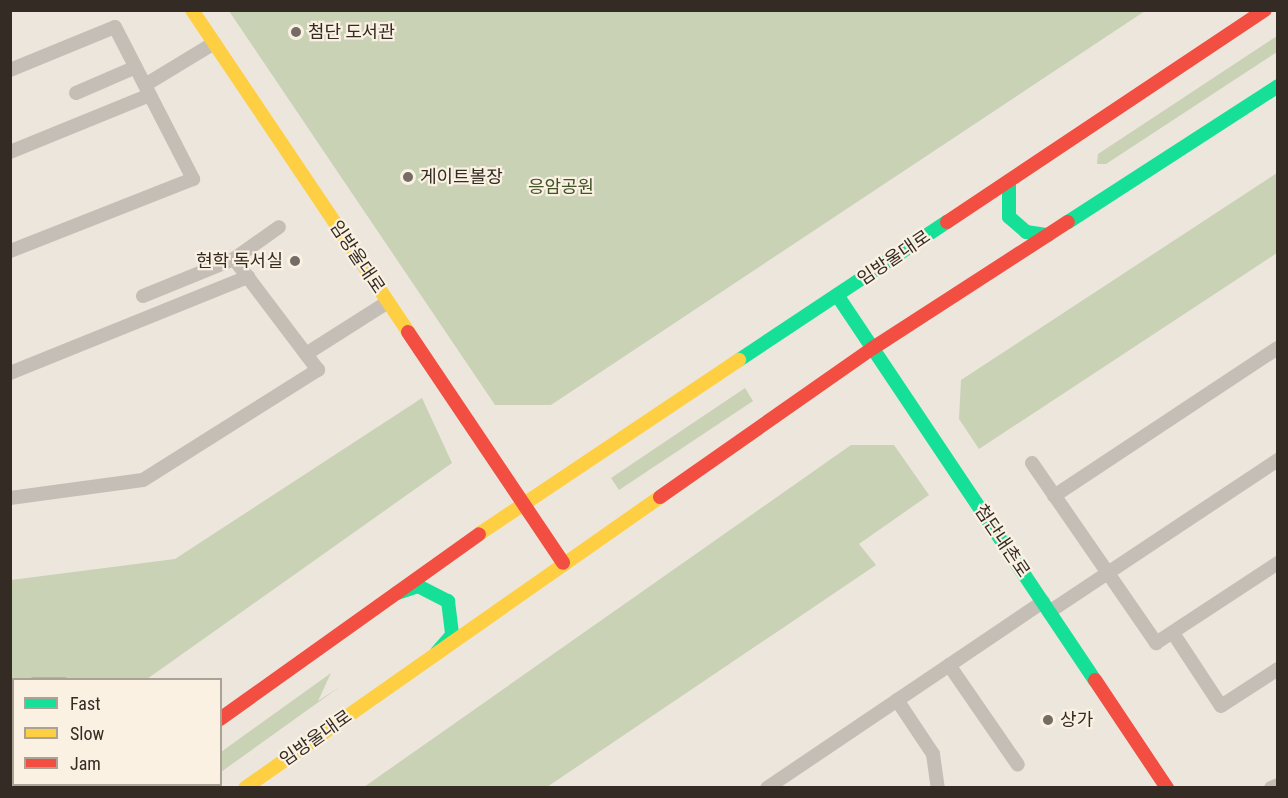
<!DOCTYPE html>
<meta charset="utf-8">
<style>
body{margin:0}
#map{position:relative;width:1288px;height:798px;overflow:hidden;background:#ece6dc;font-family:"Roboto Condensed","Noto Sans KR",sans-serif}
div>[style]{position:absolute}
.green>*{inset:0;background:#cad2b6}
.stream>*{height:7px;margin:-3.5px;padding:0 3.5px;transform-origin:3.5px;border-radius:3.5px;background:#98bbbd}
.lane>*{height:14px;margin:-7px;padding:0 7px;transform-origin:7px;border-radius:7px;background:#c4beb6}
.fast>*{height:14px;margin:-7px;padding:0 7px;transform-origin:7px;border-radius:7px;background:#16e098}
.slow>*{height:14px;margin:-7px;padding:0 7px;transform-origin:7px;border-radius:7px;background:#ffcf43}
.jam>*{height:14px;margin:-7px;padding:0 7px;transform-origin:7px;border-radius:7px;background:#f24e42}
.dots>*{width:16px;height:16px;translate:-50% -50%;box-sizing:border-box;border:3px solid #faf1e2;border-radius:50%}
span{translate:-50% -50%;white-space:nowrap;text-align:center;line-height:1.15;-webkit-text-stroke:4.5px #faf1e2;paint-order:stroke}
.poi-label{font-size:18px;color:#342b25}
.left{translate:0 -50%;text-align:left}
.right{translate:-100% -50%;text-align:right}
.park-label{font-size:18px;color:#405427}
.street-label{font-size:18px;color:#342b25}
.frame{position:absolute;inset:0;border:12px solid #342b25;pointer-events:none}
.legend{position:absolute;left:12px;top:678px;width:210px;height:108px;box-sizing:border-box;background:#faf1e2;border:2px solid #aba296;margin:0;padding:8px 10px;list-style:none;font-size:18px;color:#342b25}
.legend li{display:flex;align-items:center;gap:12px;height:30px}
.legend b{width:30px;border:2px solid #aba296}
</style>
<div id="map">
<div class="green">
<div style="clip-path:polygon(229px 11px,1145px 11px,551px 405px,495px 405px)"></div>
<div style="clip-path:polygon(1277px 36px,1277px 52px,1106px 164px,1097px 164px,1098px 154px)"></div>
<div style="clip-path:polygon(1277px 173px,1277px 253px,979px 449px,959px 419px,961px 380px)"></div>
<div style="clip-path:polygon(745px 388px,753px 401px,619px 490px,611px 478px)"></div>
<div style="clip-path:polygon(422px 398px,452px 463px,147px 679px,14px 680px,11px 777px,11px 580px,175px 559px)"></div>
<div style="clip-path:polygon(851px 445px,894px 445px,929px 495px,859px 544px,876px 565px,547px 787px,364px 787px)"></div>
<div style="clip-path:polygon(331px 673px,318px 701px,341px 686px,221px 772px,221px 752px)"></div>
</div>
<div class="stream">
<div style="left:33px;top:680px;width:31px"></div>
<div style="left:10px;top:690px;width:4px"></div>
</div>
<div class="lane">
<div style="left:10px;top:70px;width:113px;rotate:-22.3deg"></div>
<div style="left:115px;top:27px;width:171px;rotate:62.8deg"></div>
<div style="left:193px;top:179px;width:197px;rotate:158.5deg"></div>
<div style="left:145px;top:85px;width:81px;rotate:-31.3deg"></div>
<div style="left:76px;top:93px;width:65px;rotate:-23.4deg"></div>
<div style="left:10px;top:152px;width:151px;rotate:-22.2deg"></div>
<div style="left:143px;top:296px;width:98px;rotate:-22.1deg"></div>
<div style="left:234px;top:259px;width:55px;rotate:-35.4deg"></div>
<div style="left:306px;top:354px;width:97px;rotate:-32.4deg"></div>
<div style="left:10px;top:373px;width:257px;rotate:-22deg"></div>
<div style="left:1032px;top:463px;width:219px;rotate:55.4deg"></div>
<div style="left:1156px;top:643px;width:146px;rotate:-33.3deg"></div>
<div style="left:1054px;top:496px;width:268px;rotate:-33.5deg"></div>
<div style="left:10px;top:498px;width:134px;rotate:-7.7deg"></div>
<div style="left:143px;top:480px;width:207px;rotate:-32.2deg"></div>
<div style="left:318px;top:370px;width:139px;rotate:-127.1deg"></div>
<div style="left:1049px;top:612px;width:275px;rotate:-33.6deg"></div>
<div style="left:1173px;top:633px;width:87px;rotate:56.7deg"></div>
<div style="left:1221px;top:706px;width:68px;rotate:-33deg"></div>
<div style="left:949px;top:665px;width:121px;rotate:55.4deg"></div>
<div style="left:897px;top:700px;width:65px;rotate:56.3deg"></div>
<div style="left:933px;top:754px;width:34px;rotate:82deg"></div>
<div style="left:767px;top:788px;width:333px;rotate:-34deg"></div>
<div style="left:1271px;top:788px;width:8px;rotate:-23deg"></div>
</div>
<div class="fast">
<div style="left:1009px;top:181px;width:36px;rotate:90deg"></div>
<div style="left:1009px;top:217px;width:23px;rotate:41deg"></div>
<div style="left:1026px;top:232px;width:22px;rotate:8deg"></div>
<div style="left:1068px;top:222px;width:250px;rotate:-32.9deg"></div>
<div style="left:837px;top:295px;width:463px;rotate:56.2deg"></div>
<div style="left:739px;top:360px;width:250px;rotate:-33.6deg"></div>
<div style="left:397px;top:593px;width:22px;rotate:-18deg"></div>
<div style="left:418px;top:586px;width:34px;rotate:27deg"></div>
<div style="left:448px;top:601px;width:34px;rotate:83deg"></div>
<div style="left:452px;top:635px;width:23px;rotate:131deg"></div>
<div style="left:124px;top:788px;width:6px;rotate:-45deg"></div>
</div>
<div class="slow">
<div style="left:192px;top:10px;width:388px;rotate:56.1deg"></div>
<div style="left:479px;top:534px;width:313px;rotate:-33.8deg"></div>
<div style="left:245px;top:788px;width:507px;rotate:-35.04deg"></div>
</div>
<div class="jam">
<div style="left:947px;top:222px;width:382px;rotate:-33.7deg"></div>
<div style="left:408px;top:332px;width:278px;rotate:56.1deg"></div>
<div style="left:660px;top:497px;width:260px;rotate:-35deg"></div>
<div style="left:873px;top:348px;width:232px;rotate:-32.9deg"></div>
<div style="left:1095px;top:680px;width:130px;rotate:56.3deg"></div>
<div style="left:220px;top:719px;width:318px;rotate:-35.5deg"></div>
</div>
<div class="dots">
<div style="left:296px;top:32px;background:#746c65"></div>
<div style="left:408px;top:177px;background:#746c65"></div>
<div style="left:295px;top:261px;background:#746c65"></div>
<div style="left:1048px;top:720px;background:#746c65"></div>
</div>
<div class="poi-label">
<span class="left" style="left:308px;top:32px">첨단 도서관</span>
<span class="left" style="left:420px;top:177px">게이트볼장</span>
<span class="right" style="left:283px;top:261px">현학 독서실</span>
<span class="left" style="left:1060px;top:720px">상가</span>
</div>
<div class="park-label">
<span style="left:561px;top:187px">응암공원</span>
</div>
<div class="street-label">
<span style="left:357px;top:257px;rotate:56deg">임방울대로</span>
<span style="left:894px;top:258px;rotate:-34deg">임방울대로</span>
<span style="left:1002px;top:541px;rotate:56deg">첨단내촌로</span>
<span style="left:316px;top:738px;rotate:-35deg">임방울대로</span>
</div>
<div class="frame"></div>
<ul class="legend">
<li><b style="height:8px;background:#16e098"></b>Fast</li>
<li><b style="height:8px;background:#ffcf43"></b>Slow</li>
<li><b style="height:8px;background:#f24e42"></b>Jam</li>
</ul>
</div>
